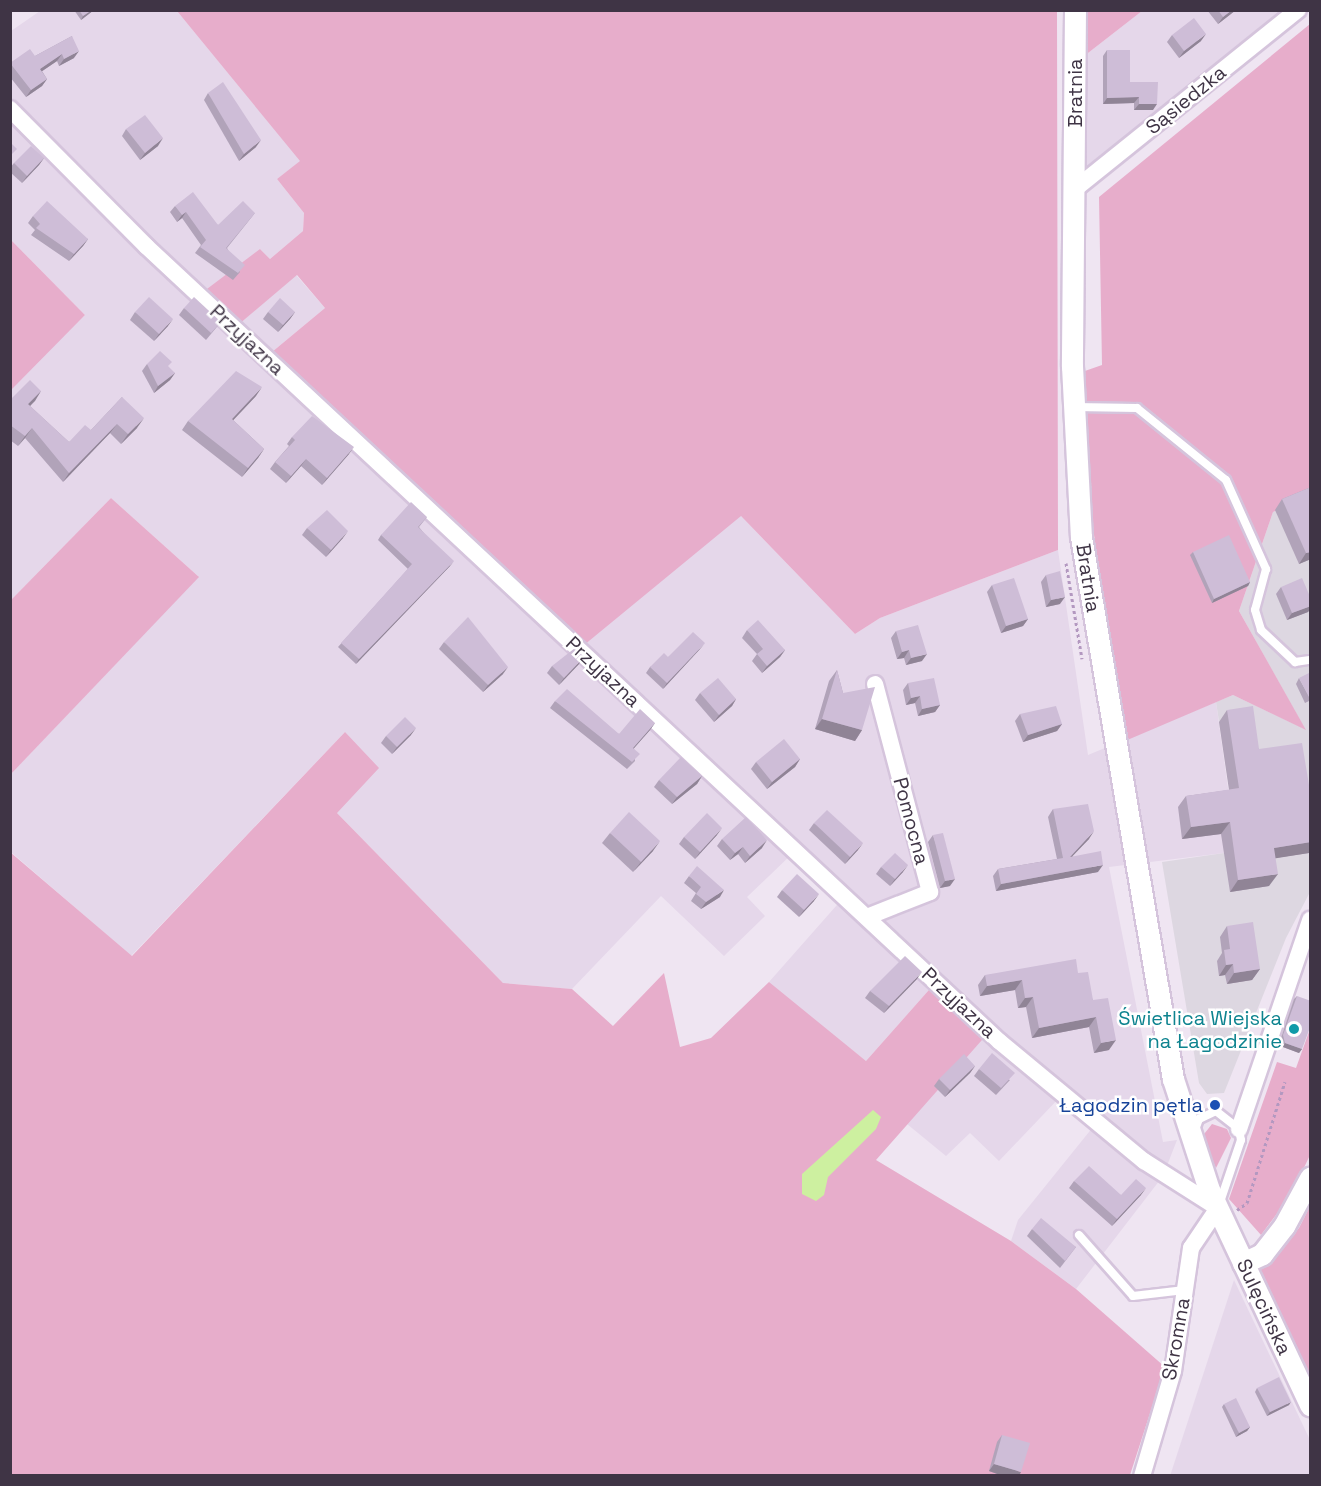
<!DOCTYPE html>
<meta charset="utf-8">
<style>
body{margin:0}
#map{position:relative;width:1321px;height:1486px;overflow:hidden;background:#efe5f2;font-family:"Space Grotesk",sans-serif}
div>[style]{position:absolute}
.residential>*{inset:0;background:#e5d7ea}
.industrial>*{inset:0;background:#ddd7e1}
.green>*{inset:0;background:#e7adcb}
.water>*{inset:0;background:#cdf0a0}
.path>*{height:3px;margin-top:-1.5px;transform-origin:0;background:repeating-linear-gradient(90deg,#b398c0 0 3px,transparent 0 6px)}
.roads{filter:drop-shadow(2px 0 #d5c4dc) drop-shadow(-2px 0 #d5c4dc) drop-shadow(0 2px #d5c4dc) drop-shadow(0 -2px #d5c4dc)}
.service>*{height:8px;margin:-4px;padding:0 4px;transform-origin:4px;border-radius:4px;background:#fff}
.minor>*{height:16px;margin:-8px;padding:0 8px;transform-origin:8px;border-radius:8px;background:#fff}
.tertiary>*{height:21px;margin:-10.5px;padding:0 10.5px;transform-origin:10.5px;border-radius:10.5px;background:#fff}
.wall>*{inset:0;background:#b1a3b9}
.shaded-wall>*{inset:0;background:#908496}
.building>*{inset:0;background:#cebdd7}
.dots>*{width:16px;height:16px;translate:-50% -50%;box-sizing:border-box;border:3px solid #fff;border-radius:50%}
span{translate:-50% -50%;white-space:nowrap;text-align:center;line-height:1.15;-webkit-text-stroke:5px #fff;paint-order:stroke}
.street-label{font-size:20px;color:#3f3445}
.culture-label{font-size:20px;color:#0d838f}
.right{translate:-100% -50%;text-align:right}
.transit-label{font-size:20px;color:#164399}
.frame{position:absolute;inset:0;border:12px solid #3f3445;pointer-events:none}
</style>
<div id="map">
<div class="residential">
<div style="clip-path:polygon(40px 11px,177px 11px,301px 161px,277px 179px,304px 213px,303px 231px,270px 259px,260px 249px,233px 329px,296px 275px,325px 308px,266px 357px,741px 516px,855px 634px,880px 618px,1058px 550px,1088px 755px,1216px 702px,1236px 845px,1224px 853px,1109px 867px,1163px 1142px,1177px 1140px,1163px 1176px,1076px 1289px,1011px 1241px,1018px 1220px,1093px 1127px,1060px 1097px,999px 1161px,970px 1133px,946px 1156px,907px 1124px,922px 1098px,936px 982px,866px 1061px,774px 989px,769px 982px,844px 897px,795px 851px,747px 897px,765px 916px,724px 956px,661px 896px,572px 989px,503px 983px,337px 813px,345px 732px,131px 956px,11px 852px,11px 774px,198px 576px,111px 498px,11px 600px,10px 388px,85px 315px,11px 240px,11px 31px)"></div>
<div style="clip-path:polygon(1142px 11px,1290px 11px,1081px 176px,1079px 60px)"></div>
<div style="clip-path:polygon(1234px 1280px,1310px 1440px,1310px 1475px,1170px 1476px)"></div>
</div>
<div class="industrial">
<div style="clip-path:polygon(1310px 495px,1310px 892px,1286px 938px,1224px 1093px,1207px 1094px,1199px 1083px,1162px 862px,1224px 853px,1238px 845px,1216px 702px,1233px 695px,1305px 729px,1239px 611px,1273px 512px)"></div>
</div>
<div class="green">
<div style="clip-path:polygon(177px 11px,1057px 11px,1058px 550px,880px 618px,855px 634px,741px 516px,578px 650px,266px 357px,325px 308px,297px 275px,232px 330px,199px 295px,260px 249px,270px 259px,303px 231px,304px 213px,277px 179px,300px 161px)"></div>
<div style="clip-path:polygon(1080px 11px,1142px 11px,1079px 60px)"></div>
<div style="clip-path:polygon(1310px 24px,1310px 495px,1273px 512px,1239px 611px,1306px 730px,1233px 695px,1125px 741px,1091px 515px,1082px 372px,1102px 365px,1099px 197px)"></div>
<div style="clip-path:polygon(11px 240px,85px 315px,11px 390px)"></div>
<div style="clip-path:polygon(111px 498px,199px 577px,11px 774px,11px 600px)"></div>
<div style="clip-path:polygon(345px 732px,379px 768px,337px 813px,503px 983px,572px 989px,613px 1026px,664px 973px,680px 1047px,711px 1038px,769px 982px,866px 1061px,936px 982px,989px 1032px,876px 1160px,1011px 1241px,1076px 1289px,1165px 1367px,1130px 1475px,11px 1475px,10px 852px,132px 956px)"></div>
<div style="clip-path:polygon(1310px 1029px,1310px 1155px,1291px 1195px,1261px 1235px,1229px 1199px,1277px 1062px,1296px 1068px)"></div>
<div style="clip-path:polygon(1212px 1124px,1227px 1129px,1231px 1138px,1216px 1168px,1201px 1138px)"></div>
<div style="clip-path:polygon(1310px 1206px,1310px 1381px,1259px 1271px,1299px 1228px)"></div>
</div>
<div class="water">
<div style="clip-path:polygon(873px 1110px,881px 1117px,876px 1129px,828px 1177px,824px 1195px,816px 1201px,802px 1194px,802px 1174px)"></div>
</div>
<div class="path">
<div style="left:1066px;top:563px;width:97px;rotate:80.5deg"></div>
<div style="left:1237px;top:1210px;width:12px;rotate:-35deg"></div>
<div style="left:1247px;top:1203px;width:127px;rotate:-72.6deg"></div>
</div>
<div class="roads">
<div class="service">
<div style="left:1075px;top:407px;width:62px;rotate:0.9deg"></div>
<div style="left:1137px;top:408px;width:114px;rotate:39deg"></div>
<div style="left:1226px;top:480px;width:98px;rotate:65.8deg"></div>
<div style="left:1266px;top:569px;width:42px;rotate:105deg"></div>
<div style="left:1255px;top:610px;width:21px;rotate:73deg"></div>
<div style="left:1261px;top:630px;width:47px;rotate:43.3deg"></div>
<div style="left:1295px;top:662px;width:15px;rotate:-8deg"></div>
<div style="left:1195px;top:1130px;width:12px;rotate:-70deg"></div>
<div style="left:1199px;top:1119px;width:19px;rotate:-25deg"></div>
<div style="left:1216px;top:1111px;width:29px;rotate:38deg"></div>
<div style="left:1239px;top:1129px;width:11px;rotate:80deg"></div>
<div style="left:1241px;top:1140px;width:69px;rotate:108.7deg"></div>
<div style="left:1079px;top:1235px;width:81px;rotate:48.5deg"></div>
<div style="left:1133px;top:1296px;width:52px;rotate:-6.6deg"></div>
</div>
<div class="minor">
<div style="left:10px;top:109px;width:193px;rotate:45.2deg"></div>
<div style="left:146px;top:246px;width:1167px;rotate:42.99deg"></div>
<div style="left:1000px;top:1042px;width:187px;rotate:39.6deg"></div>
<div style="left:1144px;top:1161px;width:88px;rotate:32.4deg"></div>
<div style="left:1218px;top:1208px;width:48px;rotate:124deg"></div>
<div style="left:1191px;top:1248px;width:124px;rotate:98.3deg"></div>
<div style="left:1173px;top:1371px;width:109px;rotate:106.4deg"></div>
<div style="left:1075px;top:189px;width:286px;rotate:-38.8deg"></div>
<div style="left:867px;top:917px;width:68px;rotate:-21.6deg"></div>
<div style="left:930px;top:892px;width:215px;rotate:-104.8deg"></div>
<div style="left:1239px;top:1129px;width:221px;rotate:-71.2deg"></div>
</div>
<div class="tertiary">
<div style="left:1075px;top:10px;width:356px;rotate:90.5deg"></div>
<div style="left:1072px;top:366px;width:171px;rotate:87deg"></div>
<div style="left:1081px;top:537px;width:550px;rotate:80.37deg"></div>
<div style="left:1173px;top:1079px;width:117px;rotate:72deg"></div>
<div style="left:1209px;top:1190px;width:238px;rotate:64.8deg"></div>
<div style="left:1243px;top:1263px;width:21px;rotate:-25deg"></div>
<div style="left:1262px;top:1254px;width:36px;rotate:-52deg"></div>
<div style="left:1284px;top:1226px;width:55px;rotate:-61.6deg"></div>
</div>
</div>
<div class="wall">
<div style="clip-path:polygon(74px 10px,94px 10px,81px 20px)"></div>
<div style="clip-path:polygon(1207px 10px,1236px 10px,1218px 24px)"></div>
<div style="clip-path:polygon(1172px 35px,1201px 41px,1179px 58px,1167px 42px)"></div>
<div style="clip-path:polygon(72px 36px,74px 58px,59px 66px,57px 61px,42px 71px,47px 79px,42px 86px,26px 97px,10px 77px,10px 63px,35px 56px)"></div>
<div style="clip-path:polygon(1107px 50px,1130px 82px,1153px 110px,1134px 110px,1134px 103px,1103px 104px,1103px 56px)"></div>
<div style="clip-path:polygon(208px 93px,256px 147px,239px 161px,204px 100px)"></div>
<div style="clip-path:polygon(126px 129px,158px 146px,140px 160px,122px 136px)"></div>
<div style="clip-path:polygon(44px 158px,39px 165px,22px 183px,10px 172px,10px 168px,14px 163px)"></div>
<div style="clip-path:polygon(175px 206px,218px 225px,255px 213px,227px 248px,240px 272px,233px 280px,195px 253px,201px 245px,182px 218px,177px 222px,170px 212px)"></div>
<div style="clip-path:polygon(33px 216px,88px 239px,83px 246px,69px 261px,31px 235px,35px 230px,28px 223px)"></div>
<div style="clip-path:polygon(184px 308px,221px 322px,206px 340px,179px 315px)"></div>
<div style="clip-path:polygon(135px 312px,168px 326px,154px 341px,130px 320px)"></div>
<div style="clip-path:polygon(268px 312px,295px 312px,290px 319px,278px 332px,263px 319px)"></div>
<div style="clip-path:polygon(147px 364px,175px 373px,170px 380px,154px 393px,142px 371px)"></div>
<div style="clip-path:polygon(41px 391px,30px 406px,69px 442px,91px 430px,122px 397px,137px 428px,121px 444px,110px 433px,63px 482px,25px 438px,18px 446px,10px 440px,10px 400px)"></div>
<div style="clip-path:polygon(256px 396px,233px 420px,264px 449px,258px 458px,242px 477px,182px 430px,188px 421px)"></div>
<div style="clip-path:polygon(292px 437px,349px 454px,322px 485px,301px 466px,286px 483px,270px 469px,275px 462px,289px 446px,287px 444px)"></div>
<div style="clip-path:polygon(1311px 487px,1311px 559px,1299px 564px,1275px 510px,1282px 499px)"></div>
<div style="clip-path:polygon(427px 517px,419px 527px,450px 566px,356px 664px,338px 647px,408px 569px,378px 540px,381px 535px)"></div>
<div style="clip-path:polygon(307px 528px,343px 538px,326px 557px,302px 535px)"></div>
<div style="clip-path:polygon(1193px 552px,1250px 582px,1248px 586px,1212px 603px,1190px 555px)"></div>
<div style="clip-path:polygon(1046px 575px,1060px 604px,1046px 607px,1041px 582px)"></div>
<div style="clip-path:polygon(992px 585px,1028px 619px,1023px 626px,1001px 633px,987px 592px)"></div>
<div style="clip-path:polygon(1281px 587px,1311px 599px,1311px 608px,1308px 612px,1287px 620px,1276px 594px)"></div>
<div style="clip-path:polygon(747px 630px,785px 650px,780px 657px,762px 673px,752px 661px,757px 654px,742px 638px)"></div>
<div style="clip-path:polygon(896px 631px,922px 661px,906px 665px,904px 658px,897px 659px,891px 638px)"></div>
<div style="clip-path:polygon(444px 642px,503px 674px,483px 692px,439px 649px)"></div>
<div style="clip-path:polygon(700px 649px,663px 689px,646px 673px,650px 667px,668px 657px)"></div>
<div style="clip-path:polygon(579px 664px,559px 685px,547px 673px,552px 666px)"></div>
<div style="clip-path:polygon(837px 670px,843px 693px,862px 730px,855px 741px,815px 729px,829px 681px)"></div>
<div style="clip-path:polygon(1299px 678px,1311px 700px,1305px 703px,1296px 684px)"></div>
<div style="clip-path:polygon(908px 683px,940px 705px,935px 712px,918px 716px,915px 703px,906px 705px,903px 690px)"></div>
<div style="clip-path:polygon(700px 693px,736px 699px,732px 706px,714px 722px,695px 700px)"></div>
<div style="clip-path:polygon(555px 701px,619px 734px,655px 723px,650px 730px,634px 748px,635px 761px,627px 769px,550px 708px)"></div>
<div style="clip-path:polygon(1227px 710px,1259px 749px,1311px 797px,1311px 851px,1309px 853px,1275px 858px,1269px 886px,1230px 892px,1221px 834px,1182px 839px,1178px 807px,1186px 796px,1229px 790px,1219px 722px)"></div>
<div style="clip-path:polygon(1020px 714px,1062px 724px,1057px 731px,1023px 742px,1015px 721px)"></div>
<div style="clip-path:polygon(411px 735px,392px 754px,381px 743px,386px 736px)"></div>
<div style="clip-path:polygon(800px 759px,795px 767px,767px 789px,751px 769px,756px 762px)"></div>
<div style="clip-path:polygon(702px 776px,697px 784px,672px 804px,654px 787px,659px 780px)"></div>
<div style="clip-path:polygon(1053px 809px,1089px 839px,1072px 856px,1098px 872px,996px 891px,993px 876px,998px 869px,1057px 859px,1048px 817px)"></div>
<div style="clip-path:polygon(814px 823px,858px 850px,845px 864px,809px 830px)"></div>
<div style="clip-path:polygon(610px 833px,653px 851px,633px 872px,602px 843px)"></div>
<div style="clip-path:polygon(717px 835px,695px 859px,679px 844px,684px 837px)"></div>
<div style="clip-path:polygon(933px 835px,950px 886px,940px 888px,928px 842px)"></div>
<div style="clip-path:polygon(722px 839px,762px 848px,745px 863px,738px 854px,730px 860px,717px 846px)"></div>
<div style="clip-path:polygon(881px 867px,903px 872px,890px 886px,876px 874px)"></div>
<div style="clip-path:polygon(689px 876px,720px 897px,701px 909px,691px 901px,696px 893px,684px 883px)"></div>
<div style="clip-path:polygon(782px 890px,814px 901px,799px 917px,777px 897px)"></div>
<div style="clip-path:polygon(1227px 926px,1260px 969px,1252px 980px,1227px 984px,1225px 975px,1219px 976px,1217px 961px,1222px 953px,1220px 937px)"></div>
<div style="clip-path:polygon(1078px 973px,1093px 1000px,1109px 1050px,1094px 1053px,1089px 1027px,1032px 1038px,1026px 1007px,1018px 1008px,1015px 990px,980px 996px,978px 985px,985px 975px)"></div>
<div style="clip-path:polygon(917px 979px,884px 1013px,865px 998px,870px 991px)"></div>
<div style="clip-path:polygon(1297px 996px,1302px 1049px,1299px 1053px,1283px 1047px,1281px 1038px,1294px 999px)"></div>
<div style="clip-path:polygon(975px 1066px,970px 1073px,945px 1097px,934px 1086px,939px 1079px)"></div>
<div style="clip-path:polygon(979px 1069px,1010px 1080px,996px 1095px,974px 1076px)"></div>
<div style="clip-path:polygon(1074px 1181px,1121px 1195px,1141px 1195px,1112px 1226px,1069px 1188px)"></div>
<div style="clip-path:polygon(1032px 1229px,1076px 1247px,1060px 1268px,1027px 1236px)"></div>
<div style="clip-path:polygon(1257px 1388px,1289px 1405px,1267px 1416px,1255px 1392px)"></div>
<div style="clip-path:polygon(1224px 1404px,1250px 1427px,1247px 1431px,1236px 1437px,1222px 1407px)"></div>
<div style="clip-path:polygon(1002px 1435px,1019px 1476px,1003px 1476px,989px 1471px,997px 1442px)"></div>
</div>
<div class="shaded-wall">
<div style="clip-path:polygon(92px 10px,94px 10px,81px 20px,83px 16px)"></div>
<div style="clip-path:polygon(1232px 10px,1236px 10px,1218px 24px,1223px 17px)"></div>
<div style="clip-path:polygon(1206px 34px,1201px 41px,1179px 58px,1184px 51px)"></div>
<div style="clip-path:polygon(79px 51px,74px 58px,59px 66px,64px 59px)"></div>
<div style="clip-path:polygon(62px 54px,57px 61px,35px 76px,40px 69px)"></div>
<div style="clip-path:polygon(47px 79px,42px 86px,26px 97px,31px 90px)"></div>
<div style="clip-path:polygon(1139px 97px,1134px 103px,1103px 104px,1107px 98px)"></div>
<div style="clip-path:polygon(1139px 104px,1157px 104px,1153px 110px,1134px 110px)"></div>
<div style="clip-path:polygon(163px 138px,158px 146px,140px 160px,145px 153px)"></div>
<div style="clip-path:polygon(261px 140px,256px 147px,239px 161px,244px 154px)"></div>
<div style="clip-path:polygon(44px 158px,39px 165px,22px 183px,27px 176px)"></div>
<div style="clip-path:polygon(186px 212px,182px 218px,177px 222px,182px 215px)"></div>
<div style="clip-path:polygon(88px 239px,83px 246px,69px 261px,74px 254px)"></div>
<div style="clip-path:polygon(295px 312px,290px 319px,278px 332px,283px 325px)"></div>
<div style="clip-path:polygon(173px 319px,168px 326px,154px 341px,159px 334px)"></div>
<div style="clip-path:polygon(175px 373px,170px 380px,154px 393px,158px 386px)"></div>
<div style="clip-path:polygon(262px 387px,256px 396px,225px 429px,232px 419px)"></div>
<div style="clip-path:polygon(41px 391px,35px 401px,22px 414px,28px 404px)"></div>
<div style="clip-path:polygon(144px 418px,137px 428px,121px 444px,128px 434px)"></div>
<div style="clip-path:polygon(117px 424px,110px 433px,63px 482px,69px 473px)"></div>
<div style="clip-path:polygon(32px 428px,25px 438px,18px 446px,25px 436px)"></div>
<div style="clip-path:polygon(354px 447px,349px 454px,322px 485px,327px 478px)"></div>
<div style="clip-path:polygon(264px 449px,258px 458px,242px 477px,248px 468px)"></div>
<div style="clip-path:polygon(306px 459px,301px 466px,286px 483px,291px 476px)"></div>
<div style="clip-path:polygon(348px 531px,343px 538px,326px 557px,331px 550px)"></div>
<div style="clip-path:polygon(1311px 552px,1311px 559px,1299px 564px,1306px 553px)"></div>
<div style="clip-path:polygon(454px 561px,450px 566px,356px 664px,359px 659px)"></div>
<div style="clip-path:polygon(1250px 582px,1248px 586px,1212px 603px,1214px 599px)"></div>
<div style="clip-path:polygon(1065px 597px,1060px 604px,1046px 607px,1051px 600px)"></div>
<div style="clip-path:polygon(1311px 606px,1311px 608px,1308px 612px,1287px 620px,1292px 613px)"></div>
<div style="clip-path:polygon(1028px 619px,1023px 626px,1001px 633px,1006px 626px)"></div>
<div style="clip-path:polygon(705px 643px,700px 649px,663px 689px,667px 683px)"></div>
<div style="clip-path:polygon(785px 650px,780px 657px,762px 673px,767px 666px)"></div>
<div style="clip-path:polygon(909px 650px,904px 658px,897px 659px,902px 652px)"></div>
<div style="clip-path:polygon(927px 654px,922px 661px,906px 665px,911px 658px)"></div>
<div style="clip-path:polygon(584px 657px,579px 664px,559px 685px,564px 678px)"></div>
<div style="clip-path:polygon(508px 667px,503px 674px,483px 692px,488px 685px)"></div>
<div style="clip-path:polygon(920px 696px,915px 703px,906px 705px,911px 698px)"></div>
<div style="clip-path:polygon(736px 699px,732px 706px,714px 722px,719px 715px)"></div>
<div style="clip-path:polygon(940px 705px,935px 712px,918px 716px,922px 709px)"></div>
<div style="clip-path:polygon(822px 719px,862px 730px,855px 741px,815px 729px)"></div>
<div style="clip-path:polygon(655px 723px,650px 730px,628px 755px,633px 748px)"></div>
<div style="clip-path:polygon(1062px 724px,1057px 731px,1023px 742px,1028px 735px)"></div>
<div style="clip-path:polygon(416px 728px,411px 735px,392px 754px,397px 747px)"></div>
<div style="clip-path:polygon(800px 759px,795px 767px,767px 789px,772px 782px)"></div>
<div style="clip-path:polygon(702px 776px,697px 784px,672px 804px,677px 797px)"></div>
<div style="clip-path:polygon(1230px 822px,1221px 834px,1182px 839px,1191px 827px)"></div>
<div style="clip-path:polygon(722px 828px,717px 835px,695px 859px,700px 852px)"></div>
<div style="clip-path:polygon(1094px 831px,1089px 839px,1065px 864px,1070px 857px)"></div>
<div style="clip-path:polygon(767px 840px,762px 848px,745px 863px,750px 856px)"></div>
<div style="clip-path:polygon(660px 841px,653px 851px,633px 872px,641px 862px)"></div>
<div style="clip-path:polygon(1311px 842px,1311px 851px,1309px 853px,1265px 860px,1274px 848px)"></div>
<div style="clip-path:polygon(863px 843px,858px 850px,845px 864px,850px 857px)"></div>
<div style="clip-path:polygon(743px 847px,738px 854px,730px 860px,735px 853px)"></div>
<div style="clip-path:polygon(908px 865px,903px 872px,890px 886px,895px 879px)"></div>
<div style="clip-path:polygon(1103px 865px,1098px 872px,996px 891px,1001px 884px)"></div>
<div style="clip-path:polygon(1278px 874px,1269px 886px,1230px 892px,1238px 880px)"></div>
<div style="clip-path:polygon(955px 879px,950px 886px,940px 888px,945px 881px)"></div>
<div style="clip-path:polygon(724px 890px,720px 897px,701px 909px,706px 902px)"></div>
<div style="clip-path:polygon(819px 894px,814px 901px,799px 917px,804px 910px)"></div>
<div style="clip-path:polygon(1233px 964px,1225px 975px,1219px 976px,1226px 965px)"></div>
<div style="clip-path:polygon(1260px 969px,1252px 980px,1227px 984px,1234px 973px)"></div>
<div style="clip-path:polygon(922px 972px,917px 979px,884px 1013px,889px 1006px)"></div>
<div style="clip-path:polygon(1022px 980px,1015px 990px,980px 996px,987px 986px)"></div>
<div style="clip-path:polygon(1033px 997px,1026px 1007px,1018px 1008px,1025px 998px)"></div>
<div style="clip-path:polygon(1096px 1017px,1089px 1027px,1032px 1038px,1039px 1028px)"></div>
<div style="clip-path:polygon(1116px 1040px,1109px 1050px,1094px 1053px,1101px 1043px)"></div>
<div style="clip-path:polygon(1285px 1043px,1302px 1049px,1299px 1053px,1283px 1047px)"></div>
<div style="clip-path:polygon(975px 1066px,970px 1073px,945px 1097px,950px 1090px)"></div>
<div style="clip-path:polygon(1146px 1188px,1141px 1195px,1112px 1226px,1117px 1219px)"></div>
<div style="clip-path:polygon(1291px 1402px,1289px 1405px,1267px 1416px,1270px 1412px)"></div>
<div style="clip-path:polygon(1250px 1427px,1247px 1431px,1236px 1437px,1239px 1433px)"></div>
<div style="clip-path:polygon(994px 1464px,1021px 1472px,1019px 1476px,1003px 1476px,989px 1471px)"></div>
</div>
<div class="building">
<div style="clip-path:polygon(79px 10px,92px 10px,83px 16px)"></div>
<div style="clip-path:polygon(1218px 10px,1232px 10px,1223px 17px)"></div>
<div style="clip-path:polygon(1194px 18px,1206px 34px,1184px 51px,1172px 35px)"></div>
<div style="clip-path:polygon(72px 36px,79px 51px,64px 59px,62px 54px,40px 69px,47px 79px,31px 90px,10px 63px,30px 49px,35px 56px)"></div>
<div style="clip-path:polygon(1107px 50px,1130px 50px,1130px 82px,1158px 82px,1157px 104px,1139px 104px,1139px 97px,1107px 98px)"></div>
<div style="clip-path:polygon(223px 82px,261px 140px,244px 154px,208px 93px)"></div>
<div style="clip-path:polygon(145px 115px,163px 138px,145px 153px,126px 129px)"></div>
<div style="clip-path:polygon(10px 142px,17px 149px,10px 156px)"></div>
<div style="clip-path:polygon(31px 146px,44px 158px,27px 176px,14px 163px)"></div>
<div style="clip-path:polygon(193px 192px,218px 225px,243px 201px,255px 213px,226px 248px,245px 265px,238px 273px,200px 247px,206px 240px,186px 212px,182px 215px,175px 206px)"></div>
<div style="clip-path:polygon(47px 201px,88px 239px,74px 254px,36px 228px,40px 224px,33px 216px)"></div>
<div style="clip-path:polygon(149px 297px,173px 319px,159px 334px,135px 312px)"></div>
<div style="clip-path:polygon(194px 297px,221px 322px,211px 333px,184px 308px)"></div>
<div style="clip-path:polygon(280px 298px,295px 312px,283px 325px,268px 312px)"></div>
<div style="clip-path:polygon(160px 351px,172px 362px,168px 366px,175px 373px,158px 386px,147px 364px)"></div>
<div style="clip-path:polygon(236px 371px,262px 387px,232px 419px,264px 449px,248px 468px,188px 421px)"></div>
<div style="clip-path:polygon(30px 380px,41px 391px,28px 404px,69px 442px,85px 425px,91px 430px,122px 397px,144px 418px,128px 434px,117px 424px,69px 473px,32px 428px,25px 436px,10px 425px,10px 400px)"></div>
<div style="clip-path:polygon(312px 416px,354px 447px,327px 478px,306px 459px,291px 476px,275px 462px,295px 440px,292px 437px)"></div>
<div style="clip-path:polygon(1311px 487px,1311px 552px,1306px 553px,1282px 499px)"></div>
<div style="clip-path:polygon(411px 502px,427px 517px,418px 527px,454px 561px,359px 659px,341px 643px,412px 564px,381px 535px)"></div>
<div style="clip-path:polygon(327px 510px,348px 531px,331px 550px,307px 528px)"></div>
<div style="clip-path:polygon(1229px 535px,1250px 582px,1214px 599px,1193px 552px)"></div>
<div style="clip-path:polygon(1060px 571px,1065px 597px,1051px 600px,1046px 575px)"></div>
<div style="clip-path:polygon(1014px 578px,1028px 619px,1006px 626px,992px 585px)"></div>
<div style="clip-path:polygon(1302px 578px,1311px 599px,1311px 606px,1292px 613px,1281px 587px)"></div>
<div style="clip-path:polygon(468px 617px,508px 667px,488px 685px,444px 642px)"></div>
<div style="clip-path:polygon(758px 620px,785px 650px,767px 666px,757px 654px,763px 649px,747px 630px)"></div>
<div style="clip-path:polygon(918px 625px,927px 654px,911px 658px,909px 650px,902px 652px,896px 631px)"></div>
<div style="clip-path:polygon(693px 632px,705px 643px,667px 683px,650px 667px,664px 653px,668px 657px)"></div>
<div style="clip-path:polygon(575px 648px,584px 657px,564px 678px,552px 666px)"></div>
<div style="clip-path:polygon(837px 670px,843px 693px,875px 687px,862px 730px,822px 719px)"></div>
<div style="clip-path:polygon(1311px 672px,1311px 697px,1309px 697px,1299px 678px)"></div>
<div style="clip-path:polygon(718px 678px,736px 699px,719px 715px,700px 693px)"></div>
<div style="clip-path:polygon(934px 678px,940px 705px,922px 709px,920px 696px,911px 698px,908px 683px)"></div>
<div style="clip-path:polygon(567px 689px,619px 734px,640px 709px,655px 723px,633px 748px,640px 754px,632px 762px,555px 701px)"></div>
<div style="clip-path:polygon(1056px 706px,1062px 724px,1028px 735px,1020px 714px)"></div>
<div style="clip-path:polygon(1253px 706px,1259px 749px,1302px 743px,1311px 797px,1311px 842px,1274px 848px,1278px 874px,1238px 880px,1230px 822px,1191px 827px,1186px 796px,1239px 788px,1227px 710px)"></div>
<div style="clip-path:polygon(405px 717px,416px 728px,397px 747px,386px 736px)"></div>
<div style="clip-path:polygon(784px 739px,800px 759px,772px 782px,756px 762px)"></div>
<div style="clip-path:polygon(681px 757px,702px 776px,677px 797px,659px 780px)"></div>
<div style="clip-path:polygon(1088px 804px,1094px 831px,1070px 857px,1101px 851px,1103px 865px,1001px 884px,998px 869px,1063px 858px,1053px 809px)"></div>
<div style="clip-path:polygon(827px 810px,863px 843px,850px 857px,814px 823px)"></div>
<div style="clip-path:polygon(629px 812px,660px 841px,641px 862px,610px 833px)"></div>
<div style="clip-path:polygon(707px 813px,722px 828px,700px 852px,684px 837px)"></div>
<div style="clip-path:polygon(746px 817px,767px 840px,750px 856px,743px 847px,735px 853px,722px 839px)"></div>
<div style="clip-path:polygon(943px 833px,955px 879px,945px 881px,933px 835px)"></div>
<div style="clip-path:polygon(895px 853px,908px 865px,895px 879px,881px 867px)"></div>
<div style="clip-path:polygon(697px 866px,724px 890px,706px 902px,696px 894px,701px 887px,689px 876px)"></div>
<div style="clip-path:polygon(797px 874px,819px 894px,804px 910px,782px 890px)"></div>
<div style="clip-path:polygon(1253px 922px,1260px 969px,1234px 973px,1233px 964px,1226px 965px,1224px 950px,1230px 949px,1227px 926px)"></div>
<div style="clip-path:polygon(905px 956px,922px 972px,889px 1006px,870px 991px)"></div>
<div style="clip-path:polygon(1076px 959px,1078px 973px,1088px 972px,1093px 1000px,1108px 998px,1116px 1040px,1101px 1043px,1096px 1017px,1039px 1028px,1033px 997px,1025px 998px,1022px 980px,987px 986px,985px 975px)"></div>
<div style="clip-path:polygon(1297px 996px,1311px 1001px,1311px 1025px,1302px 1049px,1285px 1043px,1283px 1035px)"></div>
<div style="clip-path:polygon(992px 1053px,1015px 1073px,1001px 1088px,979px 1069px)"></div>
<div style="clip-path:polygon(964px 1054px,975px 1066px,950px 1090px,939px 1079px)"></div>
<div style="clip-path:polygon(1089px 1166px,1121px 1195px,1136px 1179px,1146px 1188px,1117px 1219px,1074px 1181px)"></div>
<div style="clip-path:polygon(1041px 1218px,1076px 1247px,1065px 1261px,1032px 1229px)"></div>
<div style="clip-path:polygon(1279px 1377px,1291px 1402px,1270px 1412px,1257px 1388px)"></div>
<div style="clip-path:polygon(1236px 1398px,1250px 1427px,1239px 1433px,1224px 1404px)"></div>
<div style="clip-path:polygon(1002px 1435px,1030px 1443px,1021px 1472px,994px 1464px)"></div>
</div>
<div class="dots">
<div style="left:1294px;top:1029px;background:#0f9aa8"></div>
<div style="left:1215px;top:1105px;background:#1a4fb4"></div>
</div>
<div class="street-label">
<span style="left:1075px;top:93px;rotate:-90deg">Bratnia</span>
<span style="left:1186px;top:100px;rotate:-39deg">Sąsiedzka</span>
<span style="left:247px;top:340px;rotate:43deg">Przyjazna</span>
<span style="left:1088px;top:578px;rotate:81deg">Bratnia</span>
<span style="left:603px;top:672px;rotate:43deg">Przyjazna</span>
<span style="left:911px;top:821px;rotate:75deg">Pomocna</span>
<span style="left:959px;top:1003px;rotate:43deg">Przyjazna</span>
<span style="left:1264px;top:1307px;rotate:65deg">Sulęcińska</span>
<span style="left:1176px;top:1339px;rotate:-80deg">Skromna</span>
</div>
<div class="culture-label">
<span class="right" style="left:1282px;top:1030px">Świetlica Wiejska<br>na Łagodzinie</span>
</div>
<div class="transit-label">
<span class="right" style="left:1203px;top:1105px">Łagodzin pętla</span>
</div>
<div class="frame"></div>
</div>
